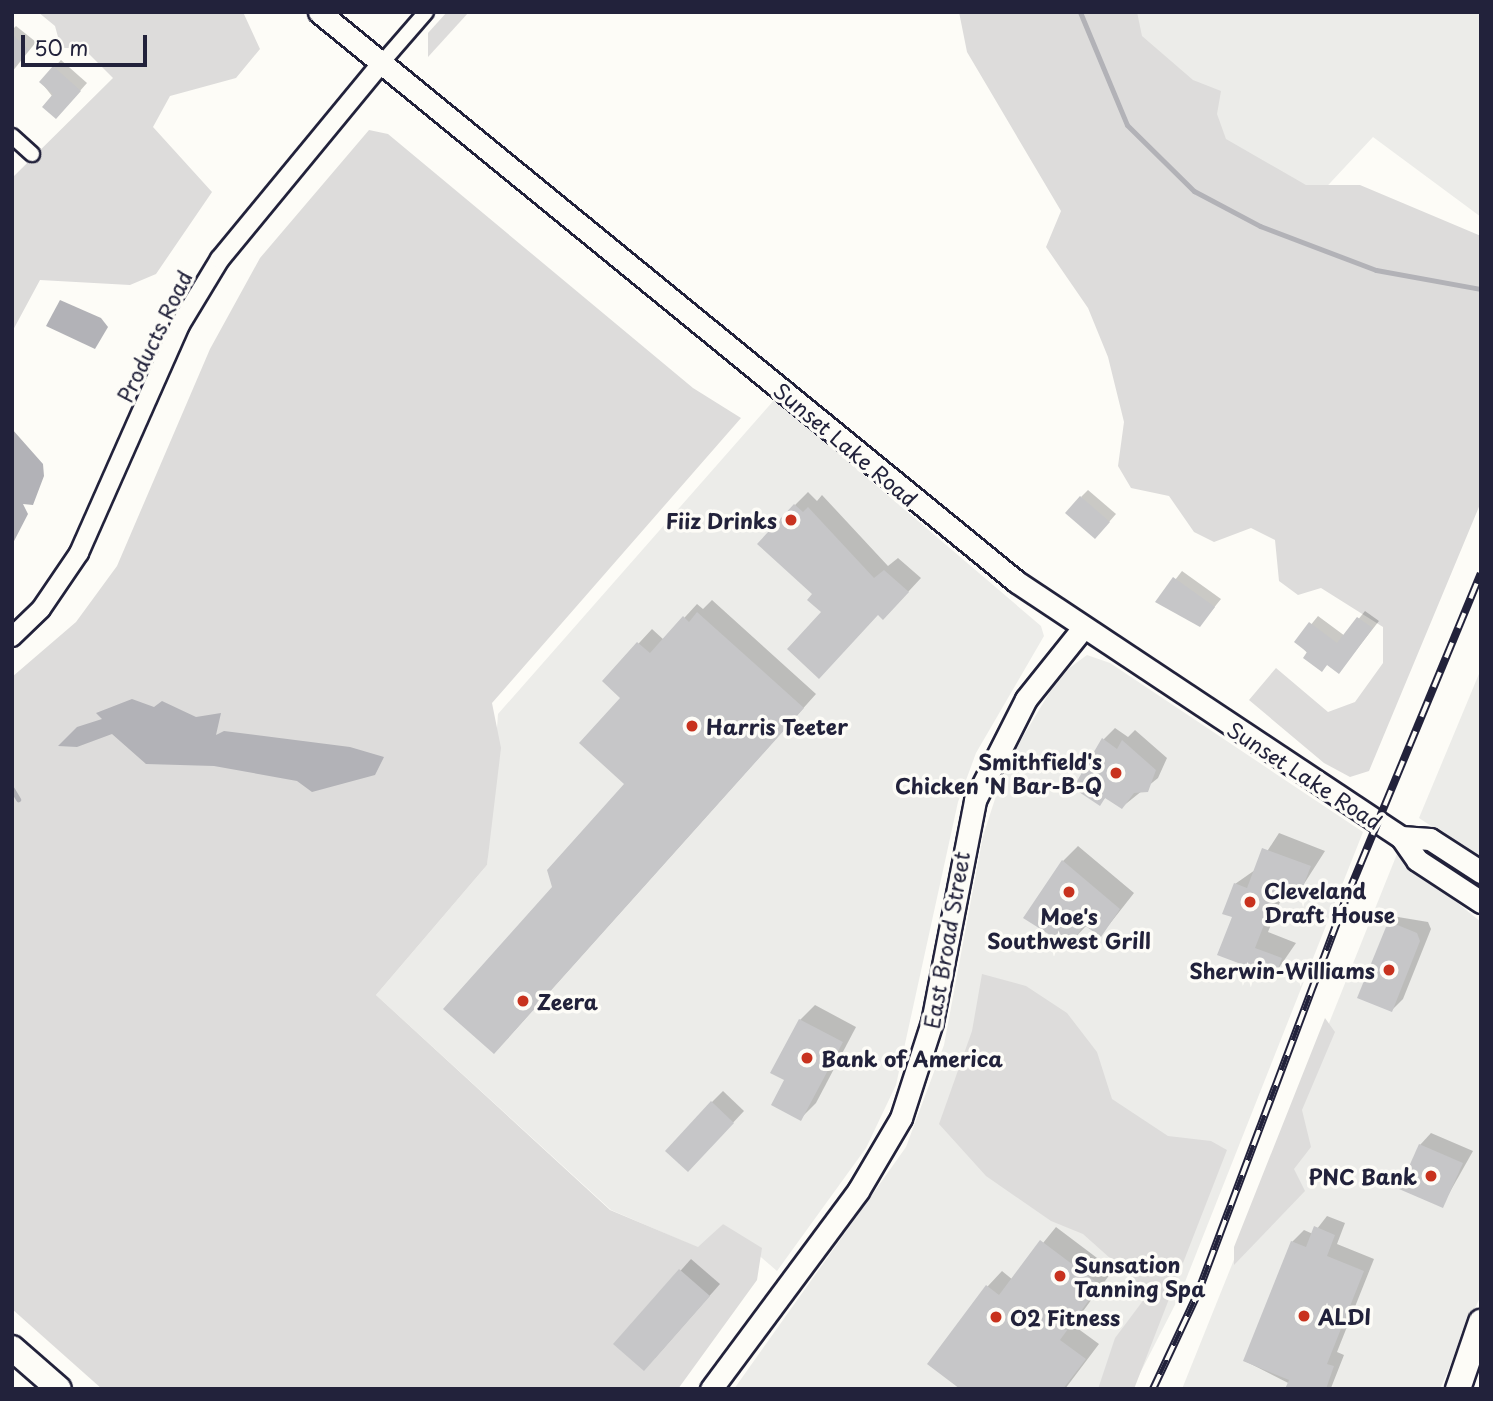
<!DOCTYPE html>
<style>
body{margin:0}
#map{position:relative;width:1493px;height:1401px;overflow:hidden;background:#fdfcf7;font-family:"Playpen Sans",sans-serif}
div>[style]{position:absolute}
.built>*{inset:0;background:#ecece9}
.green>*{inset:0;background:#dddcdb}
.water>*{inset:0;background:#b2b2b7}
.shadow>*{inset:0;background:#0003}
.stream>*{height:5px;margin:-2.5px;padding:0 2.5px;transform-origin:2.5px;border-radius:2.5px;background:#b2b2b7}
.building>*{inset:0;background:#c6c6c8}
.roads{filter:drop-shadow(2px 0 #22223b) drop-shadow(-2px 0 #22223b) drop-shadow(0 2px #22223b) drop-shadow(0 -2px #22223b)}
.minor>*{height:14px;margin:-7px;padding:0 7px;transform-origin:7px;border-radius:7px;background:#fdfcf7}
.tertiary>*{height:18px;margin:-9px;padding:0 9px;transform-origin:9px;border-radius:9px;background:#fdfcf7}
.secondary>*{height:21px;margin:-10.5px;padding:0 10.5px;transform-origin:10.5px;border-radius:10.5px;background:#fdfcf7}
.trunk>*{height:24px;margin:-12px;padding:0 12px;transform-origin:12px;border-radius:12px;background:#fdfcf7}
.rail>*{height:8px;margin-top:-4px;transform-origin:0;background:repeating-linear-gradient(90deg,#fdfcf7 0 16px,#22223b 0 32px);box-sizing:border-box;border-block:2px solid #22223b}
.dots>*{width:19px;height:19px;translate:-50% -50%;box-sizing:border-box;border:4px solid #fdfcf7;border-radius:50%}
span{translate:-50% -50%;white-space:nowrap;text-align:center;line-height:1.15;-webkit-text-stroke:7px #fdfcf7;paint-order:stroke}
.street-label{font-size:21px;color:#22223b}
.poi-label{font-size:21px;color:#22223b;font-weight:700}
.right{translate:-100% -50%;text-align:right}
.left{translate:0 -50%;text-align:left}
.frame{position:absolute;inset:0;border:14px solid #22223b;pointer-events:none}
.scale{position:absolute;left:21px;top:35px;width:126px;height:32px;box-sizing:border-box;border:4px solid #22223b;border-top:0;padding-left:9px;font-size:21px;line-height:24px;white-space:nowrap;color:#22223b;-webkit-text-stroke:5px #fdfcf7;paint-order:stroke}
</style>
<div id="map">
<div class="built">
<div style="clip-path:polygon(1094px 12px,1481px 12px,1481px 217px,1373px 137px,1303px 212px,1141px 107px)"></div>
<div style="clip-path:polygon(775px 399px,1041px 626px,1044px 636px,976px 753px,958px 802px,896px 1085px,866px 1148px,777px 1271px,723px 1224px,699px 1248px,611px 1210px,376px 995px,487px 865px,498px 714px)"></div>
<div style="clip-path:polygon(1087px 655px,1110px 663px,1363px 832px,1179px 1297px,1132px 1389px,734px 1389px,906px 1147px,944px 1045px,983px 836px,1006px 765px,1060px 675px)"></div>
<div style="clip-path:polygon(1481px 669px,1481px 859px,1419px 818px)"></div>
<div style="clip-path:polygon(1397px 854px,1481px 922px,1481px 1295px,1440px 1389px,1182px 1389px)"></div>
</div>
<div class="green">
<div style="clip-path:polygon(38px 12px,243px 12px,260px 49px,236px 78px,170px 96px,153px 127px,212px 192px,156px 274px,130px 285px,40px 280px,12px 332px,12px 178px,113px 78px,83px 48px,61px 48px,55px 26px)"></div>
<div style="clip-path:polygon(447px 12px,469px 12px,428px 57px,428px 33px)"></div>
<div style="clip-path:polygon(959px 12px,1137px 12px,1142px 36px,1193px 80px,1221px 91px,1217px 114px,1226px 139px,1306px 185px,1360px 185px,1481px 236px,1481px 502px,1369px 771px,1350px 777px,1324px 763px,1249px 700px,1276px 668px,1328px 712px,1355px 702px,1383px 663px,1383px 627px,1321px 588px,1298px 595px,1279px 581px,1275px 540px,1251px 528px,1214px 542px,1194px 532px,1169px 496px,1131px 488px,1118px 466px,1124px 422px,1108px 357px,1088px 308px,1046px 247px,1061px 211px,967px 52px)"></div>
<div style="clip-path:polygon(369px 130px,388px 134px,693px 388px,741px 418px,492px 703px,501px 748px,487px 865px,376px 995px,610px 1210px,698px 1247px,723px 1224px,762px 1248px,757px 1280px,678px 1389px,102px 1389px,12px 1309px,12px 677px,76px 622px,117px 566px,210px 349px,260px 258px)"></div>
<div style="clip-path:polygon(982px 974px,1026px 986px,1067px 1013px,1097px 1052px,1112px 1099px,1168px 1136px,1211px 1141px,1227px 1150px,1134px 1389px,1098px 1389px,1115px 1338px,1145px 1298px,1130px 1276px,1083px 1234px,1051px 1221px,986px 1176px,939px 1124px,972px 1031px)"></div>
<div style="clip-path:polygon(1325px 1018px,1335px 1032px,1302px 1110px,1311px 1147px,1294px 1169px,1305px 1191px,1234px 1265px,1234px 1247px)"></div>
</div>
<div class="water">
<div style="clip-path:polygon(60px 300px,101px 318px,108px 327px,95px 349px,46px 326px)"></div>
<div style="clip-path:polygon(12px 429px,43px 464px,44px 476px,33px 505px,23px 504px,28px 514px,12px 545px)"></div>
<div style="clip-path:polygon(132px 699px,154px 707px,162px 701px,196px 717px,221px 713px,216px 735px,224px 731px,350px 747px,384px 757px,375px 775px,312px 792px,297px 781px,214px 766px,146px 764px,112px 734px,77px 747px,58px 746px,77px 727px,102px 719px,96px 713px)"></div>
</div>
<div class="shadow">
<div style="clip-path:polygon(16px 26px,36px 42px,12px 72px,12px 30px)"></div>
<div style="clip-path:polygon(61px 60px,87px 83px,63px 110px,41px 82px)"></div>
<div style="clip-path:polygon(1088px 490px,1116px 514px,1102px 530px,1081px 497px)"></div>
<div style="clip-path:polygon(808px 492px,817px 501px,822px 495px,888px 566px,898px 558px,921px 578px,896px 605px,878px 613px,823px 612px,795px 505px)"></div>
<div style="clip-path:polygon(1182px 571px,1221px 599px,1200px 625px,1158px 602px)"></div>
<div style="clip-path:polygon(712px 600px,816px 694px,507px 1039px,554px 888px,627px 784px,623px 698px,604px 681px,652px 629px,664px 640px,697px 604px,703px 609px)"></div>
<div style="clip-path:polygon(1365px 611px,1379px 621px,1339px 672px,1328px 664px,1322px 669px,1297px 642px,1318px 616px,1345px 636px)"></div>
<div style="clip-path:polygon(1115px 728px,1128px 737px,1135px 730px,1167px 758px,1158px 778px,1122px 807px,1106px 797px,1099px 804px,1104px 739px)"></div>
<div style="clip-path:polygon(1279px 833px,1325px 851px,1302px 887px,1288px 882px,1268px 932px,1296px 943px,1274px 975px,1220px 954px,1234px 916px,1235px 884px,1255px 870px)"></div>
<div style="clip-path:polygon(1078px 846px,1134px 893px,1101px 935px,1087px 925px,1068px 945px,1063px 861px)"></div>
<div style="clip-path:polygon(1398px 917px,1428px 922px,1431px 929px,1403px 999px,1392px 1010px,1387px 928px)"></div>
<div style="clip-path:polygon(815px 1005px,856px 1027px,816px 1103px,801px 1118px,786px 1079px,800px 1020px)"></div>
<div style="clip-path:polygon(723px 1091px,744px 1111px,699px 1159px,712px 1102px)"></div>
<div style="clip-path:polygon(1431px 1133px,1473px 1151px,1442px 1206px,1420px 1145px)"></div>
<div style="clip-path:polygon(1327px 1216px,1345px 1223px,1337px 1244px,1374px 1259px,1337px 1352px,1344px 1355px,1331px 1388px,1300px 1389px,1245px 1361px,1292px 1242px,1304px 1230px,1313px 1234px)"></div>
<div style="clip-path:polygon(1056px 1227px,1113px 1270px,1073px 1325px,1099px 1344px,1065px 1389px,963px 1389px,929px 1364px,988px 1286px,1002px 1271px,1013px 1280px)"></div>
<div style="clip-path:polygon(691px 1259px,720px 1284px,655px 1358px,615px 1344px)"></div>
</div>
<div class="stream">
<div style="left:1080px;top:12px;width:122px;rotate:67.4deg"></div>
<div style="left:1127px;top:125px;width:94px;rotate:44.6deg"></div>
<div style="left:1194px;top:191px;width:75px;rotate:27.9deg"></div>
<div style="left:1260px;top:226px;width:124px;rotate:20.8deg"></div>
<div style="left:1376px;top:270px;width:107px;rotate:10.3deg"></div>
<div style="left:12px;top:789px;width:12px;rotate:59deg"></div>
</div>
<div class="building">
<div style="clip-path:polygon(12px 34px,29px 50px,12px 69px)"></div>
<div style="clip-path:polygon(53px 66px,81px 91px,56px 119px,42px 107px,53px 94px,39px 82px)"></div>
<div style="clip-path:polygon(1080px 496px,1110px 522px,1095px 539px,1065px 513px)"></div>
<div style="clip-path:polygon(794px 504px,803px 512px,808px 507px,874px 578px,884px 570px,909px 592px,883px 620px,878px 615px,819px 679px,787px 649px,821px 612px,807px 600px,812px 594px,757px 544px)"></div>
<div style="clip-path:polygon(1173px 577px,1215px 607px,1200px 627px,1155px 602px)"></div>
<div style="clip-path:polygon(697px 612px,804px 708px,494px 1054px,443px 1009px,552px 887px,547px 870px,624px 784px,579px 743px,620px 698px,602px 681px,637px 642px,650px 653px,683px 616px,689px 622px)"></div>
<div style="clip-path:polygon(1357px 617px,1373px 628px,1339px 674px,1327px 665px,1322px 672px,1303px 658px,1307px 652px,1294px 642px,1309px 622px,1337px 643px)"></div>
<div style="clip-path:polygon(1102px 738px,1117px 749px,1122px 740px,1156px 770px,1148px 792px,1134px 793px,1122px 809px,1105px 798px,1100px 806px,1073px 788px)"></div>
<div style="clip-path:polygon(1262px 848px,1311px 866px,1302px 889px,1281px 881px,1255px 948px,1282px 958px,1275px 977px,1217px 955px,1232px 917px,1222px 914px,1234px 883px,1247px 888px)"></div>
<div style="clip-path:polygon(1062px 860px,1120px 909px,1101px 937px,1084px 925px,1069px 947px,1023px 918px)"></div>
<div style="clip-path:polygon(1395px 924px,1417px 933px,1420px 941px,1392px 1012px,1357px 998px,1386px 927px)"></div>
<div style="clip-path:polygon(799px 1019px,843px 1042px,801px 1121px,771px 1105px,784px 1080px,770px 1073px)"></div>
<div style="clip-path:polygon(711px 1101px,734px 1123px,688px 1172px,665px 1151px)"></div>
<div style="clip-path:polygon(1419px 1144px,1463px 1163px,1443px 1208px,1399px 1189px)"></div>
<div style="clip-path:polygon(1314px 1226px,1335px 1235px,1327px 1256px,1364px 1271px,1327px 1364px,1334px 1366px,1326px 1389px,1285px 1389px,1289px 1380px,1243px 1361px,1291px 1241px,1306px 1247px)"></div>
<div style="clip-path:polygon(1040px 1240px,1100px 1285px,1060px 1340px,1086px 1359px,1063px 1389px,960px 1389px,927px 1364px,986px 1285px,999px 1295px)"></div>
<div style="clip-path:polygon(679px 1269px,710px 1296px,644px 1371px,613px 1344px)"></div>
</div>
<div class="roads">
<div class="minor">
<div style="left:380px;top:65px;width:70px;rotate:-49deg"></div>
<div style="left:12px;top:136px;width:27px;rotate:42deg"></div>
</div>
<div class="tertiary">
<div style="left:12px;top:637px;width:40px;rotate:-44deg"></div>
<div style="left:41px;top:609px;width:68px;rotate:-55.8deg"></div>
<div style="left:79px;top:553px;width:249px;rotate:-66.1deg"></div>
<div style="left:180px;top:325px;width:77px;rotate:-58.8deg"></div>
<div style="left:220px;top:259px;width:251px;rotate:-50.5deg"></div>
</div>
<div class="secondary">
<div style="left:319px;top:12px;width:901px;rotate:39.24deg"></div>
<div style="left:1017px;top:582px;width:461px;rotate:33.6deg"></div>
<div style="left:1401px;top:837px;width:28px;rotate:55deg"></div>
<div style="left:1417px;top:860px;width:77px;rotate:33.3deg"></div>
<div style="left:1401px;top:837px;width:29px;rotate:4deg"></div>
<div style="left:1430px;top:839px;width:61px;rotate:32.9deg"></div>
<div style="left:711px;top:1389px;width:247px;rotate:-53.4deg"></div>
<div style="left:858px;top:1191px;width:85px;rotate:-59.5deg"></div>
<div style="left:901px;top:1118px;width:101px;rotate:-72.1deg"></div>
<div style="left:932px;top:1022px;width:226px;rotate:-79deg"></div>
<div style="left:975px;top:800px;width:113px;rotate:-63.2deg"></div>
<div style="left:1026px;top:699px;width:90px;rotate:-51.3deg"></div>
</div>
<div class="trunk">
<div style="left:12px;top:1348px;width:62px;rotate:41.1deg"></div>
<div style="left:1458px;top:1389px;width:71px;rotate:-71.1deg"></div>
</div>
</div>
<div class="rail">
<div style="left:1153px;top:1389px;width:104px;rotate:-64.9deg"></div>
<div style="left:1197px;top:1295px;width:428px;rotate:-69.4deg"></div>
<div style="left:1348px;top:894px;width:347px;rotate:-67.5deg"></div>
</div>
<div class="dots">
<div style="left:791px;top:520px;background:#c8321e"></div>
<div style="left:692px;top:726px;background:#c8321e"></div>
<div style="left:1116px;top:773px;background:#c8321e"></div>
<div style="left:1069px;top:892px;background:#c8321e"></div>
<div style="left:1250px;top:902px;background:#c8321e"></div>
<div style="left:1389px;top:970px;background:#c8321e"></div>
<div style="left:523px;top:1001px;background:#c8321e"></div>
<div style="left:807px;top:1058px;background:#c8321e"></div>
<div style="left:1431px;top:1176px;background:#c8321e"></div>
<div style="left:1060px;top:1276px;background:#c8321e"></div>
<div style="left:1304px;top:1316px;background:#c8321e"></div>
<div style="left:996px;top:1317px;background:#c8321e"></div>
</div>
<div class="street-label">
<span style="left:154px;top:336px;rotate:-64deg">Products Road</span>
<span style="left:846px;top:444px;rotate:40deg">Sunset Lake Road</span>
<span style="left:1305px;top:775px;rotate:33deg">Sunset Lake Road</span>
<span style="left:946px;top:940px;rotate:-80deg">East Broad Street</span>
</div>
<div class="poi-label">
<span class="right" style="left:777px;top:520px">Fiiz Drinks</span>
<span class="left" style="left:706px;top:726px">Harris Teeter</span>
<span class="right" style="left:1102px;top:773px">Smithfield's<br>Chicken 'N Bar-B-Q</span>
<span class="left" style="left:1264px;top:902px">Cleveland<br>Draft House</span>
<span style="left:1069px;top:928px">Moe's<br>Southwest Grill</span>
<span class="right" style="left:1375px;top:970px">Sherwin-Williams</span>
<span class="left" style="left:537px;top:1001px">Zeera</span>
<span class="left" style="left:821px;top:1058px">Bank of America</span>
<span class="right" style="left:1417px;top:1176px">PNC Bank</span>
<span class="left" style="left:1074px;top:1276px">Sunsation<br>Tanning Spa</span>
<span class="left" style="left:1318px;top:1316px">ALDI</span>
<span class="left" style="left:1010px;top:1317px">O2 Fitness</span>
</div>
<div class="frame"></div>
<div class="scale">50 m</div>
</div>
